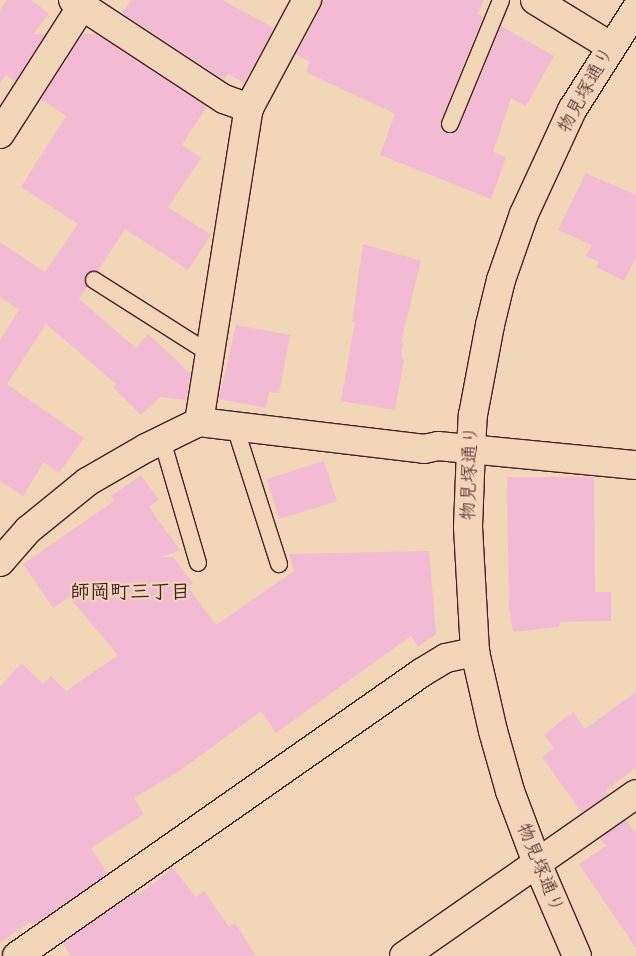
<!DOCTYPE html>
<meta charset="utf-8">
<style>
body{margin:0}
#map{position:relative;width:636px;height:956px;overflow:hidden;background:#f1d6b8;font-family:"Architects Daughter","Klee One",sans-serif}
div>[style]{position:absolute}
.building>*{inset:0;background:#f3bbd3}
.roads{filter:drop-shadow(1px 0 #4a1f2b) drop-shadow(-1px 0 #4a1f2b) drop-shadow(0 1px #4a1f2b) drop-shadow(0 -1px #4a1f2b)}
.service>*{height:16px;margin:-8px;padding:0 8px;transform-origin:8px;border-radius:8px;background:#f1d6b8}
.minor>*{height:28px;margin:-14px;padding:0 14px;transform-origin:14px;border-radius:14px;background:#f1d6b8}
.tertiary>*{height:28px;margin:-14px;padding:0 14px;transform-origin:14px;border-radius:14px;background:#f1d6b8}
span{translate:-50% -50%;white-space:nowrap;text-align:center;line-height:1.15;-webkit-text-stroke:4.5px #f1d6b8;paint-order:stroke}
.street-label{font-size:19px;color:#4a1f2b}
.neighbourhood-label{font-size:20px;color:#4a1f2b;font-weight:700}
</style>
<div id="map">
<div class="building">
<div style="clip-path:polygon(7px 0,31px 0,49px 13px,34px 34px,46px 34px,15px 82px,6px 75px,0 83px,0 10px)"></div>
<div style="clip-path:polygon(131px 0,222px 0,274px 28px,244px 83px,228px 74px,224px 80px,122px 13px)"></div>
<div style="clip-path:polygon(325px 0,484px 0,478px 14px,483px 17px,441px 120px,442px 130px,447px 133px,456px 132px,459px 128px,501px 26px,554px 56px,526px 106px,511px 98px,493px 152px,506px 157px,491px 199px,380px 155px,395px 114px,306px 72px,310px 62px,296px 54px)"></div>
<div style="clip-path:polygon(83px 34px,97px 34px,207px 106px,182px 145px,201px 158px,168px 207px,211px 235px,188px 270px,125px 229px,98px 271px,86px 274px,87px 287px,79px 299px,136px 348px,148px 334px,191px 374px,186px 400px,160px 397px,141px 415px,113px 387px,116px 384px,46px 324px,7px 384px,84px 438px,59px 473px,44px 462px,23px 496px,0 481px,0 340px,19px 310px,0 297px,0 242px,45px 272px,78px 224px,21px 187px,66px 116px,41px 99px)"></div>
<div style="clip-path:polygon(586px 173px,636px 195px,636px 258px,624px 281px,596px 267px,599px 262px,586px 256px,592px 245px,558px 230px)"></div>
<div style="clip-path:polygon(363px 244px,421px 261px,401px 342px,403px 342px,401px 357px,404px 360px,395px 410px,341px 401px,355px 322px,352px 322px)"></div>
<div style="clip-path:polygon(236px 325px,290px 335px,279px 393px,269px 392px,266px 408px,219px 399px)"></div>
<div style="clip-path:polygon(324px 461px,337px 501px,279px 519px,267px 479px)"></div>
<div style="clip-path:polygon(141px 475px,159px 500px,149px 507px,180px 550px,161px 557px,173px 557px,193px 583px,188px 587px,216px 625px,294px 571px,289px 554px,429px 551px,436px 634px,418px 647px,411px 636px,276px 733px,261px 711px,181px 770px,134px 798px,144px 814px,91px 848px,108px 874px,45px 917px,32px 925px,30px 922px,0 943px,0 687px,21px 663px,43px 684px,51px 676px,66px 691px,118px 655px,69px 597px,53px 608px,23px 564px,114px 501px,111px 496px)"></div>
<div style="clip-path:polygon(507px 477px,594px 477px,595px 592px,611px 592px,611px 621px,560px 622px,559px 627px,513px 632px,509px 608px)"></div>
<div style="clip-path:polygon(636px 692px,636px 768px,606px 790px,609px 794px,582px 813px,542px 757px,554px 748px,544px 735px,573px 712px,585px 729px)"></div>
<div style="clip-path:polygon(626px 820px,636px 833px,636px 948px,579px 864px,606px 846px,600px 838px)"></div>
<div style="clip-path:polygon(173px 868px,196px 897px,204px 891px,229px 927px,235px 923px,256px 956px,71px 956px,62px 943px,125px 900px,135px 893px,137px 896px)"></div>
</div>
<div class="roads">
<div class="service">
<div style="left:450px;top:124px;width:134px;rotate:-67.6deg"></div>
<div style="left:94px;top:280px;width:136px;rotate:32.4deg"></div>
<div style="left:235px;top:427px;width:144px;rotate:72.2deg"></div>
<div style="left:162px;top:440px;width:128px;rotate:73.7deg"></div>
</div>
<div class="minor">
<div style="left:73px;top:0;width:181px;rotate:33.3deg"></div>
<div style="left:224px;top:99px;width:27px;rotate:20deg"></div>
<div style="left:535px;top:0;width:88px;rotate:31.5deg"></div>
<div style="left:0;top:134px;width:152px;rotate:-57.4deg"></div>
<div style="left:199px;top:422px;width:318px;rotate:-81deg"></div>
<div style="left:249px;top:108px;width:123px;rotate:-61.8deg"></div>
<div style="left:0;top:562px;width:43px;rotate:-48.8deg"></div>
<div style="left:28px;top:530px;width:76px;rotate:-39.1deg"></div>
<div style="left:87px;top:482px;width:68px;rotate:-30deg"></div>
<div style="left:146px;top:448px;width:59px;rotate:-26.1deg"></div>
<div style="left:199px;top:422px;width:227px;rotate:6.8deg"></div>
<div style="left:424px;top:449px;width:14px;rotate:-12deg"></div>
<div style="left:438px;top:446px;width:199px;rotate:5.5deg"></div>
<div style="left:17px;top:956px;width:493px;rotate:-35deg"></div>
<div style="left:421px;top:673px;width:29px;rotate:-31deg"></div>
<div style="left:446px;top:658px;width:30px;rotate:-12deg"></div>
<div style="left:404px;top:956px;width:283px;rotate:-34.9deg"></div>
</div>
<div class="tertiary">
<div style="left:577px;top:956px;width:101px;rotate:-113.3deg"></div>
<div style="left:537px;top:863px;width:77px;rotate:-110.6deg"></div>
<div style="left:510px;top:791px;width:62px;rotate:-105.8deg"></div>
<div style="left:493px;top:731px;width:81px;rotate:-102.8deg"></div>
<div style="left:475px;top:652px;width:125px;rotate:-93.2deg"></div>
<div style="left:468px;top:527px;width:78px;rotate:-87.8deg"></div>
<div style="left:471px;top:449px;width:34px;rotate:-87deg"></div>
<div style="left:473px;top:415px;width:92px;rotate:-79.3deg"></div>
<div style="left:490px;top:325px;width:46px;rotate:-76.3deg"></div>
<div style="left:501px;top:280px;width:70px;rotate:-70.8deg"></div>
<div style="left:524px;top:214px;width:115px;rotate:-65.2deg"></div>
<div style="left:572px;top:110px;width:120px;rotate:-57.6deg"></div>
</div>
</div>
<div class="street-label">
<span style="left:586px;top:90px;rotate:-61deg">物見塚通り</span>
<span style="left:470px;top:473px;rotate:-88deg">物見塚通り</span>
<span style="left:540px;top:868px;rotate:68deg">物見塚通り</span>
</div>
<div class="neighbourhood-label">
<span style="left:130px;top:592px">師岡町三丁目</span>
</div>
</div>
